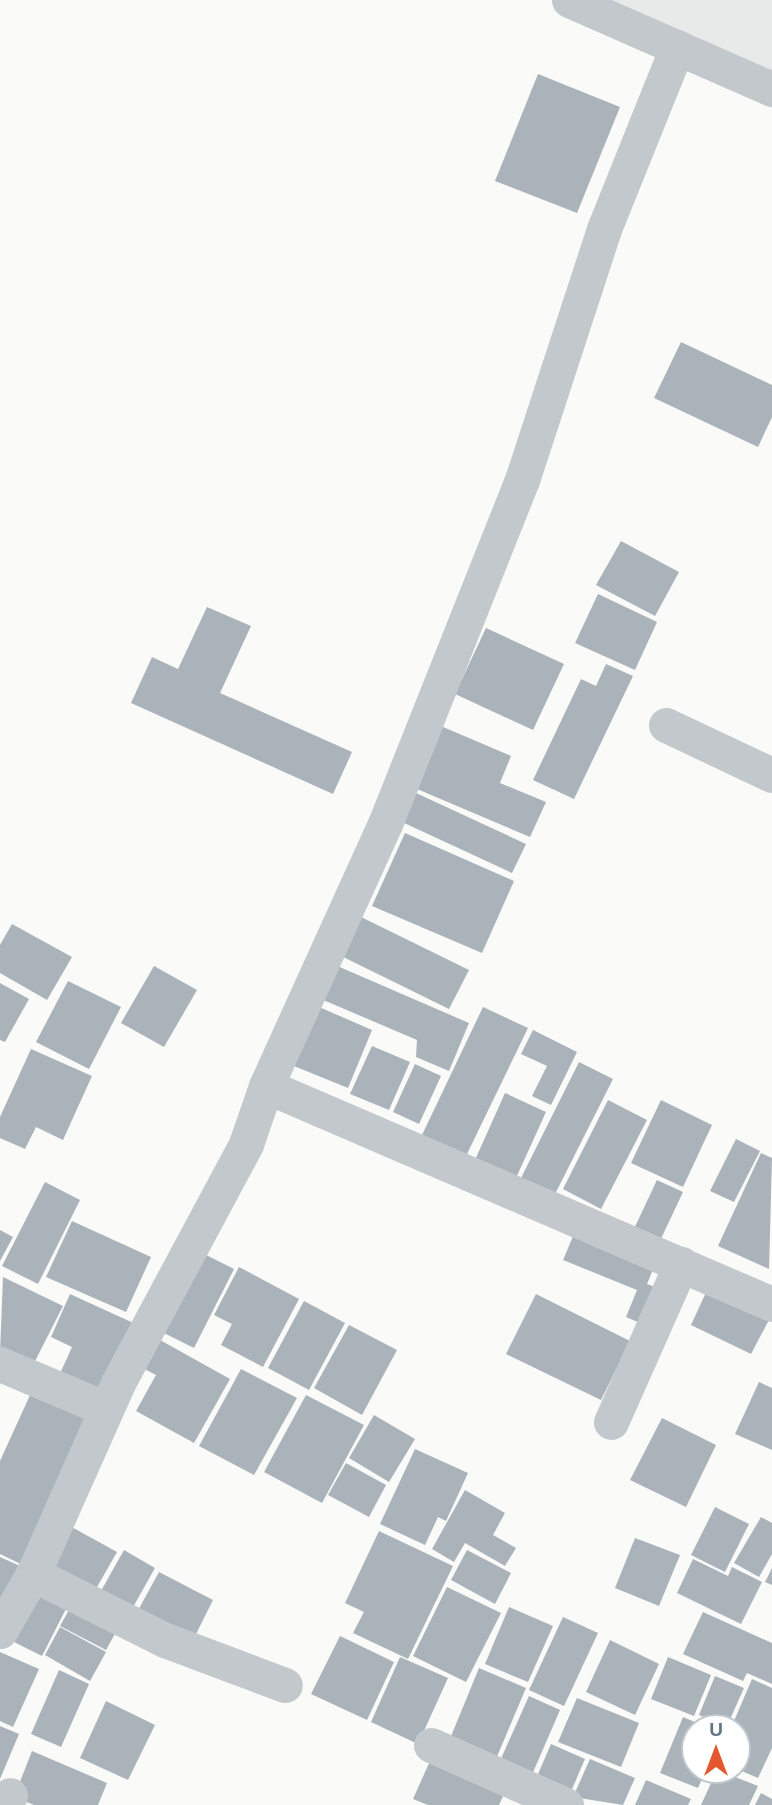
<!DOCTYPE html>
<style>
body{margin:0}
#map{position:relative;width:772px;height:1805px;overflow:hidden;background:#fafaf8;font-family:Arial,sans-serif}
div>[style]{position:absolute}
.built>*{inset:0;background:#e8e9e9}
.building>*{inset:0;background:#aab3b9}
.street>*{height:35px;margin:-17.5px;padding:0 17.5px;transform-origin:17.5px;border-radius:17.5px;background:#c3c8cc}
span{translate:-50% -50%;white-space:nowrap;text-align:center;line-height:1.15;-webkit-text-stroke:7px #fff;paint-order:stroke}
.north{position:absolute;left:681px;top:1714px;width:70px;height:70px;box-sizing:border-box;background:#fff;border:2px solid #c1c8cd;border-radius:50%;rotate:0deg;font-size:19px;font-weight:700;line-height:28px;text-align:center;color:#657683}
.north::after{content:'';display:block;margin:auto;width:24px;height:32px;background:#e4572e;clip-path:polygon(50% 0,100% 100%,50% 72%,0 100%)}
</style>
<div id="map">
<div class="built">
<div style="clip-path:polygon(572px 0,772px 0,772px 90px)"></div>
</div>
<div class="building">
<div style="clip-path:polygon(538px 74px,620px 107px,577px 213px,495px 181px)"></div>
<div style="clip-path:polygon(681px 342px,772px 385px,772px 417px,758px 447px,654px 398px)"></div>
<div style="clip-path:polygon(621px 541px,679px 572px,655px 616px,596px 585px)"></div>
<div style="clip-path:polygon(598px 594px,657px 622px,635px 670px,575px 643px)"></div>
<div style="clip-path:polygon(207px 607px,251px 626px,220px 693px,352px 752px,333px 794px,131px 703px,152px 657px,178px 669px)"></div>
<div style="clip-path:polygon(486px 628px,564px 664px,533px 730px,455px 694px)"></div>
<div style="clip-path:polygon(606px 664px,633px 676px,574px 799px,533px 780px,581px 679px,596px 686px)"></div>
<div style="clip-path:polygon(436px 724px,511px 756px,500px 783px,546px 802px,530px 837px,410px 786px)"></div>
<div style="clip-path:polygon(416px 793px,526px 844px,512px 873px,402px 822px)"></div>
<div style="clip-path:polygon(405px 833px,514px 881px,482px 953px,372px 906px)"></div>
<div style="clip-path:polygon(355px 914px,469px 970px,449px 1009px,335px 953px)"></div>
<div style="clip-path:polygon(12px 924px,72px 957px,47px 1000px,0 973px,0 945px)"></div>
<div style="clip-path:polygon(335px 965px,469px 1023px,449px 1071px,416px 1057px,417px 1040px,321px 999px)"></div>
<div style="clip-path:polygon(154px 966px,197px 990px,164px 1047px,121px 1023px)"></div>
<div style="clip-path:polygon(68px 981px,121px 1007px,89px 1069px,36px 1042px)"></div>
<div style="clip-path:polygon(0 983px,29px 999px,5px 1042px,0 1040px)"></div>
<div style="clip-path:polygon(319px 1007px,372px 1030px,348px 1088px,294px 1066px)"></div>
<div style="clip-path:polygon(483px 1007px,528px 1028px,466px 1156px,422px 1135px)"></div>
<div style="clip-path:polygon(533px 1030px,577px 1052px,551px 1105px,532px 1096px,547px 1066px,521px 1054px)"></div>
<div style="clip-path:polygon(372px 1046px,410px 1062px,389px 1110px,350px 1094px)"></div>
<div style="clip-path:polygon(31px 1049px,92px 1076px,63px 1140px,36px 1127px,25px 1149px,0 1138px,0 1117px)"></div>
<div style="clip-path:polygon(579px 1062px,613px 1079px,553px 1198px,519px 1182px)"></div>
<div style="clip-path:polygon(415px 1064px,441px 1076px,419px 1124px,393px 1112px)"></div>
<div style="clip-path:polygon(505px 1093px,546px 1112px,516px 1178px,475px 1160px)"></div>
<div style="clip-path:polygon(608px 1100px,647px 1120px,601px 1209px,563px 1189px)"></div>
<div style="clip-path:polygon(661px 1100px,712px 1125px,683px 1187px,631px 1163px)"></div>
<div style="clip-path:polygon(736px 1139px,760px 1151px,734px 1202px,710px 1191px)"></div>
<div style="clip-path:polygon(761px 1153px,772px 1158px,769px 1269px,718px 1246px)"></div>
<div style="clip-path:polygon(657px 1180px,683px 1192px,659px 1243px,633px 1231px)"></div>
<div style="clip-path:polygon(45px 1182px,80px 1200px,38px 1284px,2px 1266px)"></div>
<div style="clip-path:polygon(72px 1221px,151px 1257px,126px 1312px,46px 1277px)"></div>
<div style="clip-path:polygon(0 1230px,13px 1237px,0 1261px)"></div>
<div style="clip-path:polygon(574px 1234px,654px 1267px,647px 1284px,663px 1290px,647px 1326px,626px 1317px,637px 1290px,563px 1260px)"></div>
<div style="clip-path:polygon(198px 1251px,234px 1269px,194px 1348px,158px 1330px)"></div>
<div style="clip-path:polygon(239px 1267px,299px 1299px,263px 1367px,221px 1345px,232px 1324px,214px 1315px)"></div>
<div style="clip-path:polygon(3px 1277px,63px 1306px,31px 1369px,0 1353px)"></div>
<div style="clip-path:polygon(708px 1288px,770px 1318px,751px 1354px,691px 1325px)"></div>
<div style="clip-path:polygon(70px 1294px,140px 1326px,106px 1400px,58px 1378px,72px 1347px,51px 1337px)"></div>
<div style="clip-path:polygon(536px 1294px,630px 1341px,601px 1400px,506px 1354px)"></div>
<div style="clip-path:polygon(304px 1301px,345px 1323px,309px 1390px,268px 1368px)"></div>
<div style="clip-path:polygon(349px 1325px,397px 1350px,362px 1415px,314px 1388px)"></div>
<div style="clip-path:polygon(151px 1335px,230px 1379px,194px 1443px,136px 1411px,156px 1375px,135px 1364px)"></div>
<div style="clip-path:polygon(241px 1369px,297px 1398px,254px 1475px,199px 1446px)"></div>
<div style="clip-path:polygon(36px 1382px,99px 1411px,27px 1567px,0 1554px,0 1461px)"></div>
<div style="clip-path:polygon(759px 1382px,772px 1388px,772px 1450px,735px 1434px)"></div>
<div style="clip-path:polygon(306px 1395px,364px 1425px,322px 1503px,264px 1472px)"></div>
<div style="clip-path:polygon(374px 1415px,415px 1439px,389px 1482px,349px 1458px)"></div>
<div style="clip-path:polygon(662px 1418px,716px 1445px,686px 1507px,630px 1480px)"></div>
<div style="clip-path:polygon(415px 1449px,468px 1473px,446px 1521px,438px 1517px,425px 1545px,380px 1524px)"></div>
<div style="clip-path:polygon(346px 1463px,386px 1485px,369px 1517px,328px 1495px)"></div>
<div style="clip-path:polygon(465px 1490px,505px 1513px,493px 1535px,516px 1548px,505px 1566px,465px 1543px,454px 1562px,432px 1549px)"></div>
<div style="clip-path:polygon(715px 1507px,749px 1524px,725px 1572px,691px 1555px)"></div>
<div style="clip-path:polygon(761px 1517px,772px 1523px,772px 1554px,759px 1577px,734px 1563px)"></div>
<div style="clip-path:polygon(68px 1525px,117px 1552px,93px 1594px,45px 1566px)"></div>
<div style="clip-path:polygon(379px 1531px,453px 1566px,408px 1659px,353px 1633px,364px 1612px,345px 1603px)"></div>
<div style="clip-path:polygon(635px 1538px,680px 1555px,659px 1606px,615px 1588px)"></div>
<div style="clip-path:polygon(124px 1550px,155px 1568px,128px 1616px,97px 1598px)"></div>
<div style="clip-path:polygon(467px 1550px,511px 1573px,495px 1604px,451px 1580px)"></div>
<div style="clip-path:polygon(0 1557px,20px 1566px,0 1611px)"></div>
<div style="clip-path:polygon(693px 1559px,728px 1576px,732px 1567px,762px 1582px,741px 1624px,677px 1593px)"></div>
<div style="clip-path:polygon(772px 1568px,772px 1585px,765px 1582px)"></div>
<div style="clip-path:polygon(159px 1572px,213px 1600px,191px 1644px,135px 1616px)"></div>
<div style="clip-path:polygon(38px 1584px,70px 1601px,42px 1656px,10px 1640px)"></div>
<div style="clip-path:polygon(447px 1587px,501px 1613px,466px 1682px,413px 1656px)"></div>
<div style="clip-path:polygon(75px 1599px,121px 1623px,106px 1650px,60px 1626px)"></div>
<div style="clip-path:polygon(509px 1607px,553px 1626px,528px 1682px,485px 1664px)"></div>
<div style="clip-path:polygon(703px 1612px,772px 1643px,772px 1684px,747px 1673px,743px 1681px,683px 1654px)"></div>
<div style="clip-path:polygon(563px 1617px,598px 1633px,564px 1706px,529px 1690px)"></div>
<div style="clip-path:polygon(60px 1627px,106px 1652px,90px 1681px,45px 1655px)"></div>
<div style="clip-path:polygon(340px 1636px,394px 1662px,367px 1720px,311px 1694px)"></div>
<div style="clip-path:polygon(610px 1640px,659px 1664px,635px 1715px,586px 1692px)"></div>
<div style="clip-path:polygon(0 1652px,39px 1669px,13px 1727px,0 1721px)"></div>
<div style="clip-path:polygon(400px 1657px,448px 1678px,418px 1744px,371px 1722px)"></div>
<div style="clip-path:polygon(668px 1657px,711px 1675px,694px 1716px,651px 1699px)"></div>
<div style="clip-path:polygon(479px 1668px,526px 1688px,493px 1766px,447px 1746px)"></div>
<div style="clip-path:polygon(59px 1670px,89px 1684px,61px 1747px,31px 1734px)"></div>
<div style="clip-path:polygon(715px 1676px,744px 1688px,727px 1726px,699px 1715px)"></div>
<div style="clip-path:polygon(752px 1679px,772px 1688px,772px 1748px,758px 1778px,737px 1769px,737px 1728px,731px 1728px)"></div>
<div style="clip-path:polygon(529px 1696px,560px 1710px,531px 1777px,499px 1763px)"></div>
<div style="clip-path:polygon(577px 1698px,639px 1723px,621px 1767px,558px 1742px)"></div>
<div style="clip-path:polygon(106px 1701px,155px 1725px,128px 1780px,80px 1758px)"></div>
<div style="clip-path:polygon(683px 1717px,709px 1728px,695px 1728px,695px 1770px,706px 1770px,698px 1788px,660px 1773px)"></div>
<div style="clip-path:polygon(0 1726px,19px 1734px,0 1779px)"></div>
<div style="clip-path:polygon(551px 1744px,585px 1759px,569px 1796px,535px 1781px)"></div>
<div style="clip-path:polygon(32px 1751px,107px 1783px,98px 1805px,34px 1805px,14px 1797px)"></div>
<div style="clip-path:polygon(590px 1759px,635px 1778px,623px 1805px,573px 1797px)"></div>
<div style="clip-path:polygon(430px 1761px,505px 1792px,499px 1805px,428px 1805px,413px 1799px)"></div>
<div style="clip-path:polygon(717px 1770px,758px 1786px,749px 1805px,701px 1805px)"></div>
<div style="clip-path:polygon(646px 1780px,691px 1799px,688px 1805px,635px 1805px)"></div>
<div style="clip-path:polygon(761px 1793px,772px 1799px,772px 1805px,755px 1805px)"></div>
</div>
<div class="street">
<div style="left:569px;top:0;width:222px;rotate:23.7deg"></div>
<div style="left:666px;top:725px;width:117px;rotate:25.3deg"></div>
<div style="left:266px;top:1086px;width:551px;rotate:23.31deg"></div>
<div style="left:0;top:1364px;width:115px;rotate:23deg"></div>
<div style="left:611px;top:1422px;width:173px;rotate:-66.1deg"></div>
<div style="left:33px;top:1574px;width:148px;rotate:26.6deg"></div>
<div style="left:165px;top:1640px;width:128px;rotate:20.6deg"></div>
<div style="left:0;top:1631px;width:66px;rotate:-59.9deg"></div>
<div style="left:33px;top:1574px;width:209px;rotate:-66deg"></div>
<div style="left:118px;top:1383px;width:271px;rotate:-61.8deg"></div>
<div style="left:246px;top:1144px;width:61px;rotate:-71deg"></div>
<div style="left:266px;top:1086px;width:288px;rotate:-65.6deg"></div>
<div style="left:385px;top:824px;width:370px;rotate:-68.3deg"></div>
<div style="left:522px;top:480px;width:264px;rotate:-71.9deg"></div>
<div style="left:604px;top:229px;width:196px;rotate:-68.1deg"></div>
<div style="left:431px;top:1745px;width:148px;rotate:24deg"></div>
<div style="left:5px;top:1805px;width:11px;rotate:-63deg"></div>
</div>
<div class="north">U</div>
</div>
